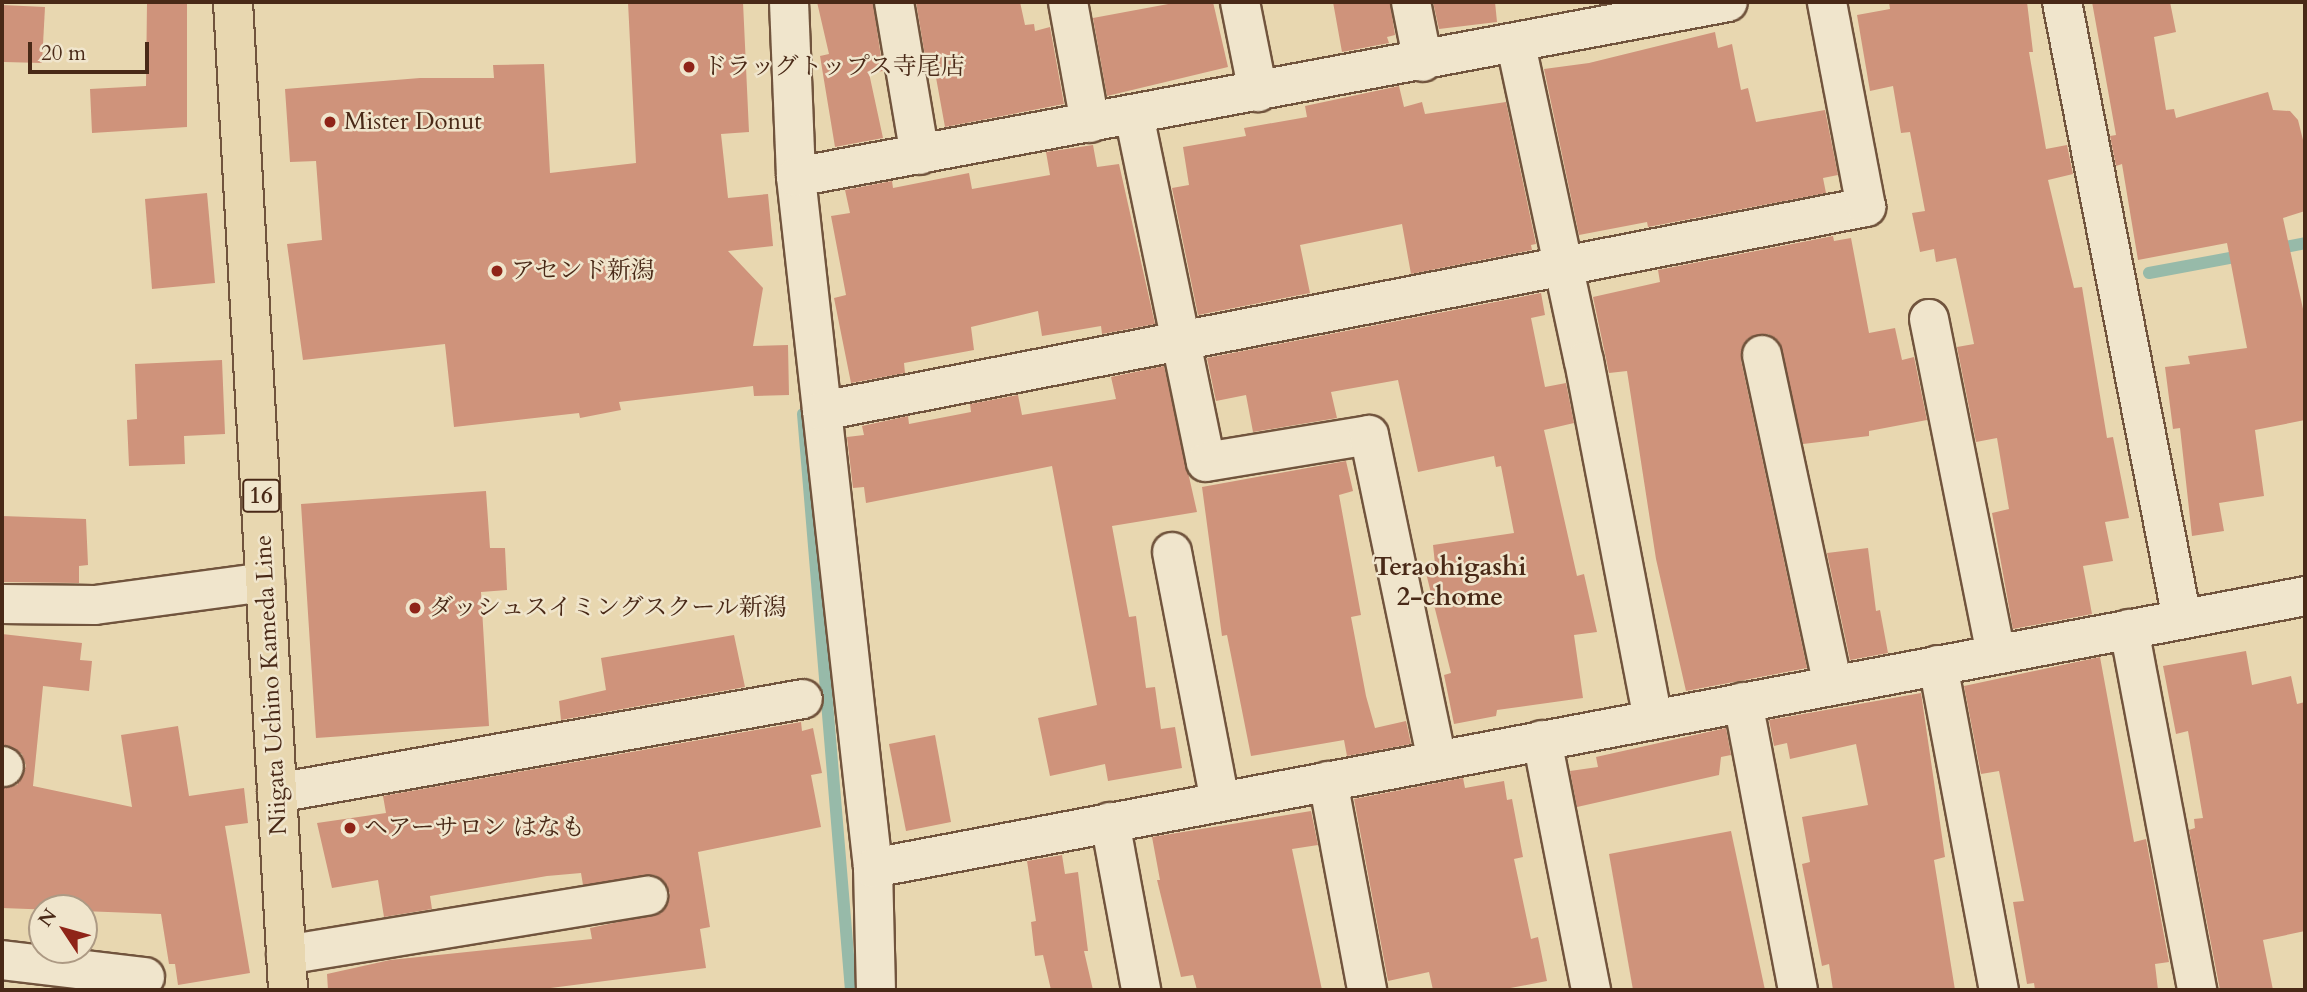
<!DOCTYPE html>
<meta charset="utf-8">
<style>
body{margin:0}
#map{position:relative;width:2307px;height:992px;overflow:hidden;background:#e8d7b0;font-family:Cardo,"Noto Serif JP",serif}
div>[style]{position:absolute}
.stream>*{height:12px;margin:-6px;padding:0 6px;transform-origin:6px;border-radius:6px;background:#97baa9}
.building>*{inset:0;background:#cf937b}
.roads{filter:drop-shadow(2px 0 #71543d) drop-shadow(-2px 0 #71543d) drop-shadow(0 2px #71543d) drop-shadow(0 -2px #71543d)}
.minor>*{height:38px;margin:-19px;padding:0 19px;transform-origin:19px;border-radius:19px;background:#f0e5cc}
.major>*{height:38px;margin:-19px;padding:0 19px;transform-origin:19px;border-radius:19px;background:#e8d7b0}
.dots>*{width:19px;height:19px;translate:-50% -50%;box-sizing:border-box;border:4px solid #f0e5cc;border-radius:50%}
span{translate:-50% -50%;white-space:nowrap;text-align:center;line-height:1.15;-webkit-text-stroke:5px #f0e5cc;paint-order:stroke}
.shield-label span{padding:2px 5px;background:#f0e5cc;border:2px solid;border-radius:5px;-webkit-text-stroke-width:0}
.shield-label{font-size:23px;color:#492917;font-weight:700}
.poi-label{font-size:24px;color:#492917}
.left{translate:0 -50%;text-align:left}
.street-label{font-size:24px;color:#492917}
.neighbourhood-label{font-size:26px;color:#492917;font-weight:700}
.frame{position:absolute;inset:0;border:4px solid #492917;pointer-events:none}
.north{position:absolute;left:28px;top:894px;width:70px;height:70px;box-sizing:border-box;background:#f0e5cc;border:2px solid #ad9a84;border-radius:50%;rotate:306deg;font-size:19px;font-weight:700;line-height:28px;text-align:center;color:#492917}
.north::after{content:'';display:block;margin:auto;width:24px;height:32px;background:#8f2418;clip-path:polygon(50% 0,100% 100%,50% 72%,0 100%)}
.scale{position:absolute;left:28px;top:42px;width:121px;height:32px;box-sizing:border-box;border:4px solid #492917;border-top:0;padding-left:9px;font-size:21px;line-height:24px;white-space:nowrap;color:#492917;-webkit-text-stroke:5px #f0e5cc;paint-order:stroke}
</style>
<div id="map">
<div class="stream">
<div style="left:2275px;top:249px;width:31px;rotate:-11deg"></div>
<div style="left:2149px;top:273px;width:99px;rotate:-10.5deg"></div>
<div style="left:803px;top:414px;width:578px;rotate:85.24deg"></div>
</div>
<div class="building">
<div style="clip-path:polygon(147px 2px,187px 2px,187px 127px,92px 133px,90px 89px,146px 86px)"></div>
<div style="clip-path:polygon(628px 2px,743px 2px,749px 132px,721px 134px,728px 198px,768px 194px,773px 246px,728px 251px,763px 288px,753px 346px,788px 345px,789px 395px,754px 396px,753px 386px,619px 402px,621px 410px,580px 418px,579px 413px,454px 427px,445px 344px,303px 360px,287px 244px,322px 240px,316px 161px,290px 162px,285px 89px,420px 78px,494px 78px,493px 65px,544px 64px,550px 173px,636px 163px)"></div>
<div style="clip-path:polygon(817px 2px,873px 2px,883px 71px,869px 73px,883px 138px,835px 147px,820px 56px,829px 54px)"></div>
<div style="clip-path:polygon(916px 2px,1020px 2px,1025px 25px,1034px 24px,1035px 31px,1050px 27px,1064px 104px,945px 127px,933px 61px,926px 62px)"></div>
<div style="clip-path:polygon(1179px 2px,1213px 2px,1228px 67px,1107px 96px,1093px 18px)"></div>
<div style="clip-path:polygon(1333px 2px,1390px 2px,1395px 35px,1387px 37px,1389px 43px,1342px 52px)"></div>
<div style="clip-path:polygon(1433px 2px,1495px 2px,1497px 22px,1439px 29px)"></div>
<div style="clip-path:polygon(1889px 2px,2027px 2px,2033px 52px,2029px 52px,2046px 149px,2067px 145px,2073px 174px,2048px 180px,2074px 288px,2082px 287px,2107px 438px,2113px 437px,2129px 518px,2105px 522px,2113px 561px,2083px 566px,2092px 614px,2013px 629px,1992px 513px,2009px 509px,1997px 438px,1976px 442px,1957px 347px,1974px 344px,1956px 258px,1936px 262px,1934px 249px,1920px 252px,1912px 213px,1925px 211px,1910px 132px,1901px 133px,1893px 86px,1870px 91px,1857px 15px,1890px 9px)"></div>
<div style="clip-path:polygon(2092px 2px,2170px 2px,2176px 32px,2154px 37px,2166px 110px,2174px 109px,2176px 118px,2268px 92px,2273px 110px,2290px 111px,2298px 120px,2305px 148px,2305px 211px,2283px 218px,2305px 318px,2305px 420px,2255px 430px,2264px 496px,2219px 503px,2224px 531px,2192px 536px,2180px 428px,2173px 429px,2165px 367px,2190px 364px,2188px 356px,2247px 348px,2227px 243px,2138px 260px,2122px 164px,2116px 166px,2110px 136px,2116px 135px)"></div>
<div style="clip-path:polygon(2px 5px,45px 7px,42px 63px,4px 62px)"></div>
<div style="clip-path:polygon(1715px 32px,1718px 48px,1732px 44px,1741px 90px,1748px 88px,1756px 122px,1825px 110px,1838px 175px,1823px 178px,1826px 193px,1648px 227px,1647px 222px,1579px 235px,1544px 69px,1589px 63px)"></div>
<div style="clip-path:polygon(1399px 86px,1404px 107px,1422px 102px,1425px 114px,1506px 102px,1536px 244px,1531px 245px,1532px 250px,1411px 274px,1402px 224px,1300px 245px,1310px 293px,1198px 315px,1172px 188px,1189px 185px,1183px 147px,1246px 136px,1244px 128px,1307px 117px,1305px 106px)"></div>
<div style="clip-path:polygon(1093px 145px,1097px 167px,1119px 164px,1155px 324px,1102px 334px,1101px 326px,1042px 336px,1038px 311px,971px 327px,974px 350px,904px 363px,905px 373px,851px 383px,834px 298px,846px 295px,831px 216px,850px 213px,845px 190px,892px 181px,893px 188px,969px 173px,972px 189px,1050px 175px,1046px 152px)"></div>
<div style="clip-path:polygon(207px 193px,215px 283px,152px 289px,145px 199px)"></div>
<div style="clip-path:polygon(1833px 236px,1834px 241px,1851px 238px,1869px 333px,1895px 328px,1902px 360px,1914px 357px,1927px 420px,1869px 431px,1869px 436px,1803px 444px,1779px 341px,1768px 334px,1747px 339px,1741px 360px,1807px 668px,1686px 691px,1656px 559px,1627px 371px,1609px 373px,1593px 297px,1660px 282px,1658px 270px)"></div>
<div style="clip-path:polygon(1541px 293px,1545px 315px,1531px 318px,1545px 387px,1566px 383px,1574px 423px,1544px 430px,1577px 576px,1584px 574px,1597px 632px,1574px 635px,1583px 698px,1497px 710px,1496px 716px,1454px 724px,1444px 675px,1451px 673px,1424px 565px,1435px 564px,1433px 545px,1514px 533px,1501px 466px,1496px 467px,1494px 456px,1418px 472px,1398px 380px,1331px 392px,1337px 418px,1253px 432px,1246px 395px,1216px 401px,1207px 358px)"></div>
<div style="clip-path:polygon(222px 360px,225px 434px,184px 436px,185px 464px,129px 466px,127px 420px,137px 419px,135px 364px)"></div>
<div style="clip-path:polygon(1164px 366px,1197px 512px,1112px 526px,1129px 617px,1136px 616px,1146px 688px,1155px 687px,1161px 729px,1175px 727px,1182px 768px,1108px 781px,1105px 764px,1050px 776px,1038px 718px,1097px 705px,1052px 466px,866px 503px,864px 487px,853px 488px,847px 437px,864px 435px,862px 426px,908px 416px,909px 424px,971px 412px,970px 404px,1018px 395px,1022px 415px,1116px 399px,1111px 377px)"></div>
<div style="clip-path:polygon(1346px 461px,1353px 491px,1339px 495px,1361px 615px,1351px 617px,1366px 696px,1375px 728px,1406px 721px,1411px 744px,1347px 756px,1344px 740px,1251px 756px,1227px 635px,1222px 636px,1202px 487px)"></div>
<div style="clip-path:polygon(486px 491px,490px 548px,505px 548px,507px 590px,481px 592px,489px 726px,316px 738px,301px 504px)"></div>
<div style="clip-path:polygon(2px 516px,86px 519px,88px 565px,79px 566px,79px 583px,2px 582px)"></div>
<div style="clip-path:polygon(1868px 548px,1876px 611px,1880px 610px,1888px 653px,1850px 660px,1827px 553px)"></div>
<div style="clip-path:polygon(2px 634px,82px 643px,80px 660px,92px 661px,89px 691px,43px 686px,33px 786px,132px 807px,121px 735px,178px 726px,189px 796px,244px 788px,248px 823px,225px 826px,250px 973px,178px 985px,175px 964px,169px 964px,161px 914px,2px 908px,2px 788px,17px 785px,26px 766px,22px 754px,2px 744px)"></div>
<div style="clip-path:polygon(734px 635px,745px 687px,561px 720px,559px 701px,606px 690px,601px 658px)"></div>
<div style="clip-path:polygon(2246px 651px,2252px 685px,2291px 676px,2297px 704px,2305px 702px,2305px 931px,2263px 940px,2273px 990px,2220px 990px,2189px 830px,2195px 828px,2194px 819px,2203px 818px,2188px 731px,2176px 734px,2163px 666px)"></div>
<div style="clip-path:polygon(2100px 657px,2134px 842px,2146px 839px,2169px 962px,2155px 964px,2158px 990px,2035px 990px,2034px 983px,2027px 984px,2013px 902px,2024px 901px,1999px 771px,1981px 774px,1964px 686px)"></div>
<div style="clip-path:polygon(1921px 693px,1945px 857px,1934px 860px,1955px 990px,1833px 990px,1829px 964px,1822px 966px,1802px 864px,1810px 862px,1802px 817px,1868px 805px,1856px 744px,1790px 759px,1787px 743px,1774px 746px,1769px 720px)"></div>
<div style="clip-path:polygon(801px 722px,802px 731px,813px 728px,822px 773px,811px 775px,821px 827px,698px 852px,710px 927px,700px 929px,706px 968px,535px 990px,328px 990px,327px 974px,390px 960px,592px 939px,590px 928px,661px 913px,670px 893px,655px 875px,583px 885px,581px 873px,547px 876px,430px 896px,432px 909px,384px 917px,378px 880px,332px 888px,317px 823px,386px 813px,383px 796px)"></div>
<div style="clip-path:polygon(1726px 728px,1731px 755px,1721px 757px,1719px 775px,1577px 807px,1570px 771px,1598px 767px,1596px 757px)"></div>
<div style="clip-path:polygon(935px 735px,951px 822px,906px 831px,889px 744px)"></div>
<div style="clip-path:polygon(1463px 778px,1465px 788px,1504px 781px,1507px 800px,1512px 799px,1523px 857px,1514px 859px,1531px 939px,1538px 937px,1547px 981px,1500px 990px,1433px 990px,1429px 972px,1388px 981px,1354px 799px)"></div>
<div style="clip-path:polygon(1311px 811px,1318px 845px,1292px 849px,1322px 990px,1197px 990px,1193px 975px,1181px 977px,1157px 880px,1160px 880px,1152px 837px)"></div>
<div style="clip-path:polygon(1731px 831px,1765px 990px,1633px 990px,1609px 854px)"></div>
<div style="clip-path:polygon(1062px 855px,1065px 874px,1078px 872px,1088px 951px,1084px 951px,1093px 990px,1051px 990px,1043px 955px,1035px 956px,1031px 922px,1036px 921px,1027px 861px)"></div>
</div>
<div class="roads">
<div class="minor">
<div style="left:789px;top:2px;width:175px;rotate:87.7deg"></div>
<div style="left:796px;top:177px;width:695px;rotate:83.64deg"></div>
<div style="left:873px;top:868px;width:122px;rotate:88.6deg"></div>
<div style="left:894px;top:2px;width:155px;rotate:80.4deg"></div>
<div style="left:1068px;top:2px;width:123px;rotate:79.7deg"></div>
<div style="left:1240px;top:2px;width:92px;rotate:78.7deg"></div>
<div style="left:1411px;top:2px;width:61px;rotate:78.7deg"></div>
<div style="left:2062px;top:2px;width:629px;rotate:78.99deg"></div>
<div style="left:1516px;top:45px;width:323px;rotate:77.9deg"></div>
<div style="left:1584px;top:361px;width:364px;rotate:79.1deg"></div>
<div style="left:1134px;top:115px;width:354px;rotate:78.3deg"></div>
<div style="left:1206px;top:462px;width:165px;rotate:-9.4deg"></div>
<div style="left:1369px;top:435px;width:332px;rotate:78.2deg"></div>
<div style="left:796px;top:177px;width:948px;rotate:-10.63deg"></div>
<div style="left:1929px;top:319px;width:342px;rotate:78.7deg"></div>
<div style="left:1762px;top:355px;width:338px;rotate:77.9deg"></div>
<div style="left:822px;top:411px;width:1064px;rotate:-11.06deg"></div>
<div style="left:1866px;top:207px;width:209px;rotate:-100.8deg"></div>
<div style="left:1172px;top:552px;width:254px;rotate:79.1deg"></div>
<div style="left:2px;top:604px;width:93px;rotate:0.6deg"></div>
<div style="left:95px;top:605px;width:172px;rotate:-7.7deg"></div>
<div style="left:2129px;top:629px;width:367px;rotate:79.3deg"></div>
<div style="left:1938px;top:665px;width:331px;rotate:79.4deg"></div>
<div style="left:1743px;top:702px;width:293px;rotate:79.2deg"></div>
<div style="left:1542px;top:740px;width:255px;rotate:78.9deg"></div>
<div style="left:2px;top:766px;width:2px;rotate:27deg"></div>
<div style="left:1328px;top:781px;width:213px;rotate:79.4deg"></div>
<div style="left:277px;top:793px;width:534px;rotate:-10.13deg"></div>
<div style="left:1110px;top:822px;width:171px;rotate:79.5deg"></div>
<div style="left:873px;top:868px;width:1458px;rotate:-10.75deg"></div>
<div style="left:286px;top:955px;width:367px;rotate:-9.3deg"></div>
<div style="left:2px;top:960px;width:144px;rotate:6.8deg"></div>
</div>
<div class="major">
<div style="left:233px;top:2px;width:990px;rotate:86.81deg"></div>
</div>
</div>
<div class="dots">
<div style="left:689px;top:67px;background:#8f2418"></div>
<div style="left:330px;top:122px;background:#8f2418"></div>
<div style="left:497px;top:271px;background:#8f2418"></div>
<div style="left:415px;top:608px;background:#8f2418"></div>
<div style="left:350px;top:828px;background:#8f2418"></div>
</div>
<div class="shield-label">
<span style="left:261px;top:496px">16</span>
</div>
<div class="poi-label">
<span class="left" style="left:703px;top:67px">ドラッグトップス寺尾店</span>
<span class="left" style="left:344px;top:122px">Mister Donut</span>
<span class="left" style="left:511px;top:271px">アセンド新潟</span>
<span class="left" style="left:429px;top:608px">ダッシュスイミングスクール新潟</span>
<span class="left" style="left:364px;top:828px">ヘアーサロン はなも</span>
</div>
<div class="street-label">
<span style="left:271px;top:685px;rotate:-93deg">Niigata Uchino Kameda Line</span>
</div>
<div class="neighbourhood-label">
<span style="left:1450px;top:582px">Teraohigashi<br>2-chome</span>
</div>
<div class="frame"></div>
<div class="north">N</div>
<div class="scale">20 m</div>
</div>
